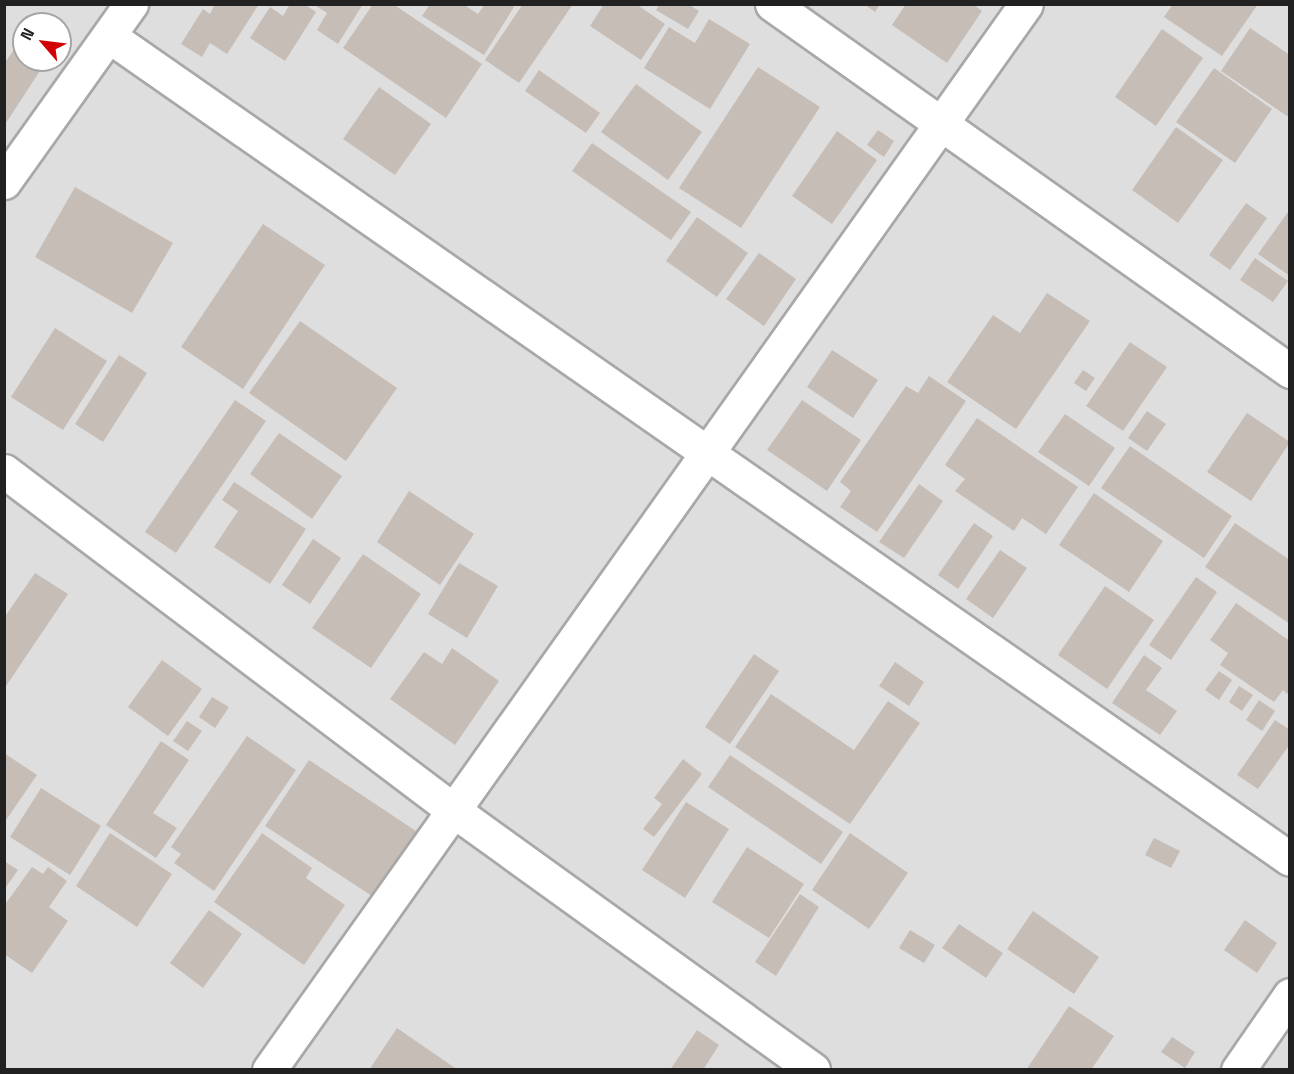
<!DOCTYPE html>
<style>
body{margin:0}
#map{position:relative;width:1294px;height:1074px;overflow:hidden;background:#f1eee7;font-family:"Space Grotesk",sans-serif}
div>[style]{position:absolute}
.residential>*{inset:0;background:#dfdede}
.building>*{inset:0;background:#c6bdb6}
.roads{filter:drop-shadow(2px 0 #a8a8a8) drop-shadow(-2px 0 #a8a8a8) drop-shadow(0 2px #a8a8a8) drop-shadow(0 -2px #a8a8a8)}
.street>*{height:33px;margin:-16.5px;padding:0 16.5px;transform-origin:16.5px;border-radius:16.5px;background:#fff}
span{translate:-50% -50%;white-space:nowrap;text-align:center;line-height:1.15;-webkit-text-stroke:4.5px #fff;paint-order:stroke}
.frame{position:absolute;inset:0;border:6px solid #212121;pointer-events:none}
.north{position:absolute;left:12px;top:12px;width:60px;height:60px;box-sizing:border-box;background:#fff;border:2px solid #a6a6a6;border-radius:50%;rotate:298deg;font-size:16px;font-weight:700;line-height:24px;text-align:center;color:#212121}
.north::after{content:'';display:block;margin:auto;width:21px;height:27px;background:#d10007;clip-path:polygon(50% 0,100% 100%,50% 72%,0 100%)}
</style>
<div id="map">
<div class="residential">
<div style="clip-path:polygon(evenodd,5px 5px,1289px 5px,1289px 1069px,5px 1069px,5px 5px,24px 24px,60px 24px,60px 60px,24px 60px,24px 24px)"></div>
</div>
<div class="building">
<div style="clip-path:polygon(215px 4px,259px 4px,227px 54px,210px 43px,202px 57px,181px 44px,203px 9px,210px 14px)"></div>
<div style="clip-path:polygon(290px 4px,304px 4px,316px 12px,285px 61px,250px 38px,270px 7px,283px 16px)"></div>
<div style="clip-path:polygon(313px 4px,363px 4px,338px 44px,317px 30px,327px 13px)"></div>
<div style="clip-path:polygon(373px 4px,393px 4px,482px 64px,446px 118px,343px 48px)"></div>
<div style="clip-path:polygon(430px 4px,463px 4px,478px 14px,485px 4px,510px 4px,514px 7px,484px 55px,422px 16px)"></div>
<div style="clip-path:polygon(523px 4px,573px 4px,519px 83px,485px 60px)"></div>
<div style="clip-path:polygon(604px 4px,636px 4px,665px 24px,641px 60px,590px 26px)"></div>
<div style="clip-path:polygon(660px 4px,688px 4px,699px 11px,688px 29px,656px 10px)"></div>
<div style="clip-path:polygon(864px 4px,880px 4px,875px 12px)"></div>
<div style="clip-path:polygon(906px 4px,973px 4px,982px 11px,947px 63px,892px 25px)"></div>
<div style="clip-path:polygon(1173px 4px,1258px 4px,1222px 56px,1164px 17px)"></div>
<div style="clip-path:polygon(709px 19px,750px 44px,710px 109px,644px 68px,669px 27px,695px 43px)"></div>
<div style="clip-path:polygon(1250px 28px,1290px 55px,1290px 118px,1221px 71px)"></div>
<div style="clip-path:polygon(1162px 29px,1203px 58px,1156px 126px,1115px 97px)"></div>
<div style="clip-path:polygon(22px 38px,24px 60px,47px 60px,4px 126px,4px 64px)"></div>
<div style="clip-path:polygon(758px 67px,820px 107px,741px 228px,679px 188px)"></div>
<div style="clip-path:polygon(1214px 68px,1272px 109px,1235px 163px,1176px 122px)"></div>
<div style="clip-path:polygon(539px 70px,600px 113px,586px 133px,525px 91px)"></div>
<div style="clip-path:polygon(636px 84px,702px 132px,668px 180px,601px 132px)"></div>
<div style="clip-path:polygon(379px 87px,431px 124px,395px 175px,343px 139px)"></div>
<div style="clip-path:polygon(1176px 127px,1223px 160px,1178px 223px,1132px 190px)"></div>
<div style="clip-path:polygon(878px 130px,894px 141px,884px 157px,867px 145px)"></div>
<div style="clip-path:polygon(837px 131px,877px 160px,832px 224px,792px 196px)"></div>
<div style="clip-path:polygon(592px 143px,691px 212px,671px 240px,572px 171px)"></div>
<div style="clip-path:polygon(75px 187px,173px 243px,132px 313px,35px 257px)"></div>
<div style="clip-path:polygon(1246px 203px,1267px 218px,1230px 270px,1209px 255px)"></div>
<div style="clip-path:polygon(1290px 209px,1290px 276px,1258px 254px)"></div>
<div style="clip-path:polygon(697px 217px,748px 253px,717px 297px,666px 261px)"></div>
<div style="clip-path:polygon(263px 224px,325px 265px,243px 389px,181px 347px)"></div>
<div style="clip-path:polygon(759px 253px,796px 279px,764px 326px,726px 299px)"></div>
<div style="clip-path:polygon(1255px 258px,1288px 281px,1273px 302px,1240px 280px)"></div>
<div style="clip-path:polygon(1047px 293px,1090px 321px,1016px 429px,947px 382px,993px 315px,1020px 333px)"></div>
<div style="clip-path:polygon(300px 321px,397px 388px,346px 461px,249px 393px)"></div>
<div style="clip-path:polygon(55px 328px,107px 361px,63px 430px,11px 397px)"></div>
<div style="clip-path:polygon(1130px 342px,1167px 367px,1123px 431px,1086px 406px)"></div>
<div style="clip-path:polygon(832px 350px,878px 380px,853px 418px,807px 387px)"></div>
<div style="clip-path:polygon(119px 355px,147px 373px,103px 442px,75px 424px)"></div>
<div style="clip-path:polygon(1083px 370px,1095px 378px,1086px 391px,1074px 383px)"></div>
<div style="clip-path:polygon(929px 376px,966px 401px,877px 532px,840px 507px,851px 491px,840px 482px,906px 386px,918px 393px)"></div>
<div style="clip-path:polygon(235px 400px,266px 421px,176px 553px,145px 532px)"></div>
<div style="clip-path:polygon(802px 400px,861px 440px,827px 491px,767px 450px)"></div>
<div style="clip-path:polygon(1147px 411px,1166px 424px,1147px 451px,1128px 438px)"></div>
<div style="clip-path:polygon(1247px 413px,1290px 442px,1251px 501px,1207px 472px)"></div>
<div style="clip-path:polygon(1065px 414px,1115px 448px,1089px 486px,1038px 452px)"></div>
<div style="clip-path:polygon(977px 418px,1078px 487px,1046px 534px,1022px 518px,1014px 531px,955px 491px,965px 479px,945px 465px)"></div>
<div style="clip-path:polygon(279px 433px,342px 476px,312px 519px,250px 474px)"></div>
<div style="clip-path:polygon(1130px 446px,1232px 516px,1204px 558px,1101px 488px)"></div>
<div style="clip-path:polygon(234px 482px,306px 529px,270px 584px,214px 547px,238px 511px,222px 500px)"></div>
<div style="clip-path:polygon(919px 484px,943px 501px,904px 558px,879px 542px)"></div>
<div style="clip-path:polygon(409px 491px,474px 534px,440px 585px,377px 542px)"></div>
<div style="clip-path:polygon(1094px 493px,1163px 541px,1129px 592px,1059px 545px)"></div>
<div style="clip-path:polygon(974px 523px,993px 536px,958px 589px,938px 575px)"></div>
<div style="clip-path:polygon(1235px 523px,1290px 560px,1290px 624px,1205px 567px)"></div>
<div style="clip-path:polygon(313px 539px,341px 558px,310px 604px,282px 585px)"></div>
<div style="clip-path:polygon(1000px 550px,1027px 568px,993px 618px,966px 599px)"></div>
<div style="clip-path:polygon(363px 554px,421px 594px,371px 668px,312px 628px)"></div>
<div style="clip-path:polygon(459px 563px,498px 586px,467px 638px,428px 614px)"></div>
<div style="clip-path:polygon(35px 573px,68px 594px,4px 689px,4px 618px)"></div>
<div style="clip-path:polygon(1196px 577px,1217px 592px,1171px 660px,1149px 645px)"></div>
<div style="clip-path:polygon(1105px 586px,1154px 620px,1107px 689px,1058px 655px)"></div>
<div style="clip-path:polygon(1236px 603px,1290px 641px,1290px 690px,1287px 694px,1283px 690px,1274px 702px,1220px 665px,1228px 653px,1210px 640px)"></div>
<div style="clip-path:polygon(452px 648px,499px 681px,455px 745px,390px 699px,424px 652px,442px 664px)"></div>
<div style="clip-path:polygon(754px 654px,779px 671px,730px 744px,705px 727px)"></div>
<div style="clip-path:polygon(1144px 655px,1162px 668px,1146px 690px,1177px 711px,1160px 735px,1112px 703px)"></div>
<div style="clip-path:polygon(162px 660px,202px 689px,168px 736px,128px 707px)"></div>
<div style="clip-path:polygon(895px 662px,924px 682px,909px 706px,879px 686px)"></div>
<div style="clip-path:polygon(1219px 671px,1232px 680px,1219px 700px,1205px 690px)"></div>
<div style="clip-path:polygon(1239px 686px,1253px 695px,1242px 711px,1229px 702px)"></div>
<div style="clip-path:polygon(771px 694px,854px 750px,888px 701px,920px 723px,850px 824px,735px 747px)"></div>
<div style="clip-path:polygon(212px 697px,229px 707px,215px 728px,199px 717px)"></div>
<div style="clip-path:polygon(1259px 700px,1275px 711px,1262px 731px,1246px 720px)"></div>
<div style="clip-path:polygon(1275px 720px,1290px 730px,1290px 744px,1258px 789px,1237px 775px)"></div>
<div style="clip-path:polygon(187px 721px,202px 731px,188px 751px,173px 741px)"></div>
<div style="clip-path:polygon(247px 736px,296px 770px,214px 891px,174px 863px,181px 854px,171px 847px)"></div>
<div style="clip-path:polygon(161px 741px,189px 760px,153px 813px,177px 828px,156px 858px,106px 825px)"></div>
<div style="clip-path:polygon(4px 753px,37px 775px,4px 823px)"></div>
<div style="clip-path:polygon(730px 755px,843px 832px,821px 864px,708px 787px)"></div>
<div style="clip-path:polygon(683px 759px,702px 774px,654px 837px,643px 829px,662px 804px,654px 798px)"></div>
<div style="clip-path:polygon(309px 760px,419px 833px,375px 898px,265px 826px)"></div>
<div style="clip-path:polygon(41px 788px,101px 826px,70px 875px,10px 837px)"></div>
<div style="clip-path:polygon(686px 802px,729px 829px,685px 898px,642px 870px)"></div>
<div style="clip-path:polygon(110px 833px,172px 874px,137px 927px,76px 886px)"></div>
<div style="clip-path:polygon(262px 833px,312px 868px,306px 878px,345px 905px,304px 965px,214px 902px)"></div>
<div style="clip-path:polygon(850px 833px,908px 873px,869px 929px,812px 890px)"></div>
<div style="clip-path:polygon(1154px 838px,1180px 851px,1171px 868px,1145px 855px)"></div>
<div style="clip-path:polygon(747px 847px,804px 884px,769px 938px,712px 902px)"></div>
<div style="clip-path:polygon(4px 861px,18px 870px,4px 890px)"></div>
<div style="clip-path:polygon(32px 867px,43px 874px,48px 867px,67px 881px,49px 907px,68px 921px,32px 973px,4px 954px,4px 906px)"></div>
<div style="clip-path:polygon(800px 894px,819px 907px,776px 976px,755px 962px)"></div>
<div style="clip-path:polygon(209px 910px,242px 934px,203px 988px,170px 963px)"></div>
<div style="clip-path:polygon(1033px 911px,1099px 957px,1074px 994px,1007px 949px)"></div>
<div style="clip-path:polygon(1245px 920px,1277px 943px,1257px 973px,1224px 950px)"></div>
<div style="clip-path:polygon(959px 924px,1003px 953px,986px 978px,942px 948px)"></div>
<div style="clip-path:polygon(910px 930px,935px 945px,924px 963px,899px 948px)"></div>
<div style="clip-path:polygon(1069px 1006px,1114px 1036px,1091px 1070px,1026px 1070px)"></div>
<div style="clip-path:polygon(397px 1028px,458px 1070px,369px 1070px)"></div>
<div style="clip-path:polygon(697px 1030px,719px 1045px,703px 1070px,670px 1070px)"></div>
<div style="clip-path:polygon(1172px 1037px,1195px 1052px,1185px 1068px,1161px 1052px)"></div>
</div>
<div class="roads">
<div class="street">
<div style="left:772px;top:4px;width:635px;rotate:35.32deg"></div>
<div style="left:109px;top:36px;width:1439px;rotate:34.87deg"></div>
<div style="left:4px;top:182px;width:219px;rotate:-54.5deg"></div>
<div style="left:4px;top:471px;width:563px;rotate:37.05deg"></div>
<div style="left:453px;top:810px;width:444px;rotate:35.8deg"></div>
<div style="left:269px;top:1070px;width:1307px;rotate:-54.62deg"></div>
<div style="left:1238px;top:1070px;width:91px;rotate:-55.3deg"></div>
</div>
</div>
<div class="frame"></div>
<div class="north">N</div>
</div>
